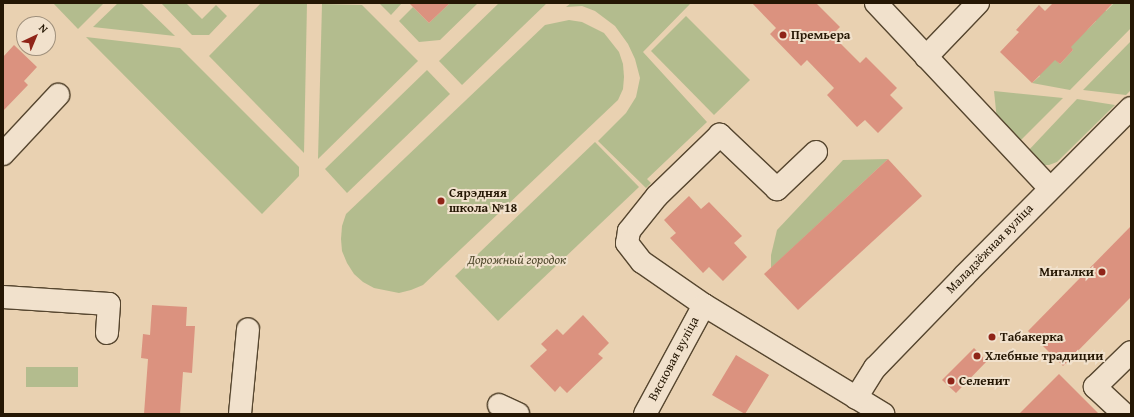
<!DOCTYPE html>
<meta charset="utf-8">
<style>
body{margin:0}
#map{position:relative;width:1134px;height:417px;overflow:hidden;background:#e9d1b1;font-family:"Gentium Book Plus",serif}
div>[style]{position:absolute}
.green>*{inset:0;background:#b3bc8e}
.building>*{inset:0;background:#db927f}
.roads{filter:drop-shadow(1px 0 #56462f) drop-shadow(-1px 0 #56462f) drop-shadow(0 1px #56462f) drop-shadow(0 -1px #56462f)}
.minor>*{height:22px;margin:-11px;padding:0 11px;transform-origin:11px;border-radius:11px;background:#f1e1cc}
.dots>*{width:11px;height:11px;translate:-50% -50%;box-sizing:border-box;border:2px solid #f1e1cc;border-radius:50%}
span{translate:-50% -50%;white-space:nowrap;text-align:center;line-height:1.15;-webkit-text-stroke:4px #f1e1cc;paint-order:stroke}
.poi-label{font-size:13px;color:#251704;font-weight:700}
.left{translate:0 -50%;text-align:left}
.right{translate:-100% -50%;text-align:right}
.street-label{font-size:13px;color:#251704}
.park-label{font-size:13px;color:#50492d;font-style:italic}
.frame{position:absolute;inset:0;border:4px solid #251704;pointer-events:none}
.north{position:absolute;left:16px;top:16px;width:40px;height:40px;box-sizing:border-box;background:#f1e1cc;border:1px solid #9f907c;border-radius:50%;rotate:44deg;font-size:11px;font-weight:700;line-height:16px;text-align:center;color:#251704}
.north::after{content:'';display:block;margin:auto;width:14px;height:18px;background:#8f2418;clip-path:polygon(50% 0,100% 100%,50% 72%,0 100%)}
</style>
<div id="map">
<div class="green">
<div style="clip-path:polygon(53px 3px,104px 3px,78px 29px)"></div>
<div style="clip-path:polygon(118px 3px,141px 3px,175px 36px,93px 27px)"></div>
<div style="clip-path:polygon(161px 3px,186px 3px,202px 19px,216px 5px,227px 16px,209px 35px,192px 35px)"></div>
<div style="clip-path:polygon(261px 3px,307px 3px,304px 153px,209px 56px)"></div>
<div style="clip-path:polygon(379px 3px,402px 3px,391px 15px)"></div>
<div style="clip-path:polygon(450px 3px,478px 3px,440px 40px,419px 42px,399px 21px,413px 7px,429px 23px)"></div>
<div style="clip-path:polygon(499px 3px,547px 3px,462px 85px,439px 61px)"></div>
<div style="clip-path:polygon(571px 3px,690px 4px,643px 52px,707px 122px,647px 179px,651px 183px,646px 188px,598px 141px,626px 113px,636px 97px,640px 78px,635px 59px,628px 44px,615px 26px,595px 11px,582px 6px,566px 7px)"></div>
<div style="clip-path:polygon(1114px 3px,1131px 3px,1131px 28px,1070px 90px,1032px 83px,1040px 76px,1035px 70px,1054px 58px,1060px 64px,1073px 50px,1067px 44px,1088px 29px,1096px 21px,1089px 14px,1099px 4px,1106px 11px)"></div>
<div style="clip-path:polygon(322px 4px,362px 5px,418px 61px,318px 159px)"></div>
<div style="clip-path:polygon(686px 16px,750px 80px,714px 115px,651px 51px)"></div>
<div style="clip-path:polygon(569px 20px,582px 22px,604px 33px,619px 52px,623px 64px,624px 77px,623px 89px,618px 100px,423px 285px,411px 290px,399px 293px,374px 288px,363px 282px,354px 274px,347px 263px,342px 251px,341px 239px,342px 226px,346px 214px,545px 25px)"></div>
<div style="clip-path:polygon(86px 37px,180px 48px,299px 167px,299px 176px,262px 214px)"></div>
<div style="clip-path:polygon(1131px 41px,1131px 90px,1126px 95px,1083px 90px)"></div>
<div style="clip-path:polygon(427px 70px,450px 94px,347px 193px,325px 169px)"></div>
<div style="clip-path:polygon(994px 91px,1063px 98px,1019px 142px,997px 120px)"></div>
<div style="clip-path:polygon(1077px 99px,1115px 105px,1057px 162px,1049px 165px,1041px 165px,1027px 152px)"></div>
<div style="clip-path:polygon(595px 142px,639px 187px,498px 321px,455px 276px)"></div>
<div style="clip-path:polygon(888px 159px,771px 268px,771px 255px,777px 230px,843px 160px)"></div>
<div style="clip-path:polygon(26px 367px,78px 367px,78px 387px,26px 387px)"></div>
</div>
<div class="building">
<div style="clip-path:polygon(409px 3px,450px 3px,429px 23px)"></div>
<div style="clip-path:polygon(752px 3px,816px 3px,840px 27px,832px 35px,860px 63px,866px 57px,897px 88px,890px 95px,903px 108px,878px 133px,865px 120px,857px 127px,827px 95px,834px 88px,807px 60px,801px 66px,770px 34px,776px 28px)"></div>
<div style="clip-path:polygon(1053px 3px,1113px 3px,1071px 47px,1073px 50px,1060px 64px,1055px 60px,1032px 83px,1000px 52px,1019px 32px,1016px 30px,1039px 5px,1045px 11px)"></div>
<div style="clip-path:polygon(14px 45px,37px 67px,24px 81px,28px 85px,3px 111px,3px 57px)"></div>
<div style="clip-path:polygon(888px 159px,922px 196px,798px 310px,764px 274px)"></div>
<div style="clip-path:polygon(689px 196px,701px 209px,709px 202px,742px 236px,734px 243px,747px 257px,723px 281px,709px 267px,703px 273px,670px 238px,676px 233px,664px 220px)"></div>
<div style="clip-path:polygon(1131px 226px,1131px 297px,1063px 366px,1028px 331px)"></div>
<div style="clip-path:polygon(152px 305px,187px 307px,186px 326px,195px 326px,192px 373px,183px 372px,180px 414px,144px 414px,148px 359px,141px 358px,143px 334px,150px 335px)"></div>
<div style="clip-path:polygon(583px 315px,609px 343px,598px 354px,603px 358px,567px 393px,560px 386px,555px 392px,530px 366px,547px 350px,541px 344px,557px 329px,563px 335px)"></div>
<div style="clip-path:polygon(974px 348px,987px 361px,956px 393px,942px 380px)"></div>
<div style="clip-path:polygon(736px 355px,769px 375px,745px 414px,712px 395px)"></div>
<div style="clip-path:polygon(1059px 374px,1099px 414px,1019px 414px)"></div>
</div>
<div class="roads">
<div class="minor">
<div style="left:876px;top:3px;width:254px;rotate:46.8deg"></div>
<div style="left:926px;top:57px;width:75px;rotate:-46.1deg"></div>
<div style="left:816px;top:152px;width:54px;rotate:136.5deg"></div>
<div style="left:777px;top:189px;width:79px;rotate:-136.5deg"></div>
<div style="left:720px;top:135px;width:88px;rotate:135.9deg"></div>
<div style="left:657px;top:196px;width:45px;rotate:128.7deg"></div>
<div style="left:629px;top:231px;width:12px;rotate:99deg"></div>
<div style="left:627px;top:243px;width:24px;rotate:52deg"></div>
<div style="left:642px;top:262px;width:75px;rotate:34.7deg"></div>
<div style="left:704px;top:305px;width:210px;rotate:31.3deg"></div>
<div style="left:3px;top:154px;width:81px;rotate:-47deg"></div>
<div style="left:3px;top:297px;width:106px;rotate:3.8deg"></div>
<div style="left:109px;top:304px;width:29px;rotate:94deg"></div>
<div style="left:856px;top:398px;width:36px;rotate:-58deg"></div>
<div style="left:875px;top:368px;width:129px;rotate:-45.9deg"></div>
<div style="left:965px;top:275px;width:235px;rotate:-45.2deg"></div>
<div style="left:499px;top:405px;width:21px;rotate:25deg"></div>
<div style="left:240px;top:414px;width:85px;rotate:-84.6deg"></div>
<div style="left:645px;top:414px;width:124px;rotate:-61.6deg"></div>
<div style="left:1124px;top:414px;width:40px;rotate:-137deg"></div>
<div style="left:1095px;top:387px;width:50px;rotate:-44.2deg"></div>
</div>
</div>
<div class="dots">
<div style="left:783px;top:35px;background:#8f2418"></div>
<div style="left:441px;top:201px;background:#8f2418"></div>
<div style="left:1102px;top:272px;background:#8f2418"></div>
<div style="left:992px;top:337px;background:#8f2418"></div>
<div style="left:977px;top:356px;background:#8f2418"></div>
<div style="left:951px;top:381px;background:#8f2418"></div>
</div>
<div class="poi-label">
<span class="left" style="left:791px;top:35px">Премьера</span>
<span class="left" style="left:449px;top:201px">Сярэдняя<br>школа №18</span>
<span class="right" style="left:1094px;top:272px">Мигалки</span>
<span class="left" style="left:1000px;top:337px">Табакерка</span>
<span class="left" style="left:985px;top:356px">Хлебные традиции</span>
<span class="left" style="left:959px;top:381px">Селенит</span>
</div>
<div class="street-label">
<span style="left:990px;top:249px;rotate:-46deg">Маладзёжная вуліца</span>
<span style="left:674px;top:359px;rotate:-62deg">Вясновая вуліца</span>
</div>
<div class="park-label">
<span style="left:517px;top:260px">Дорожный городок</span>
</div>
<div class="frame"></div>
<div class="north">N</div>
</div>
